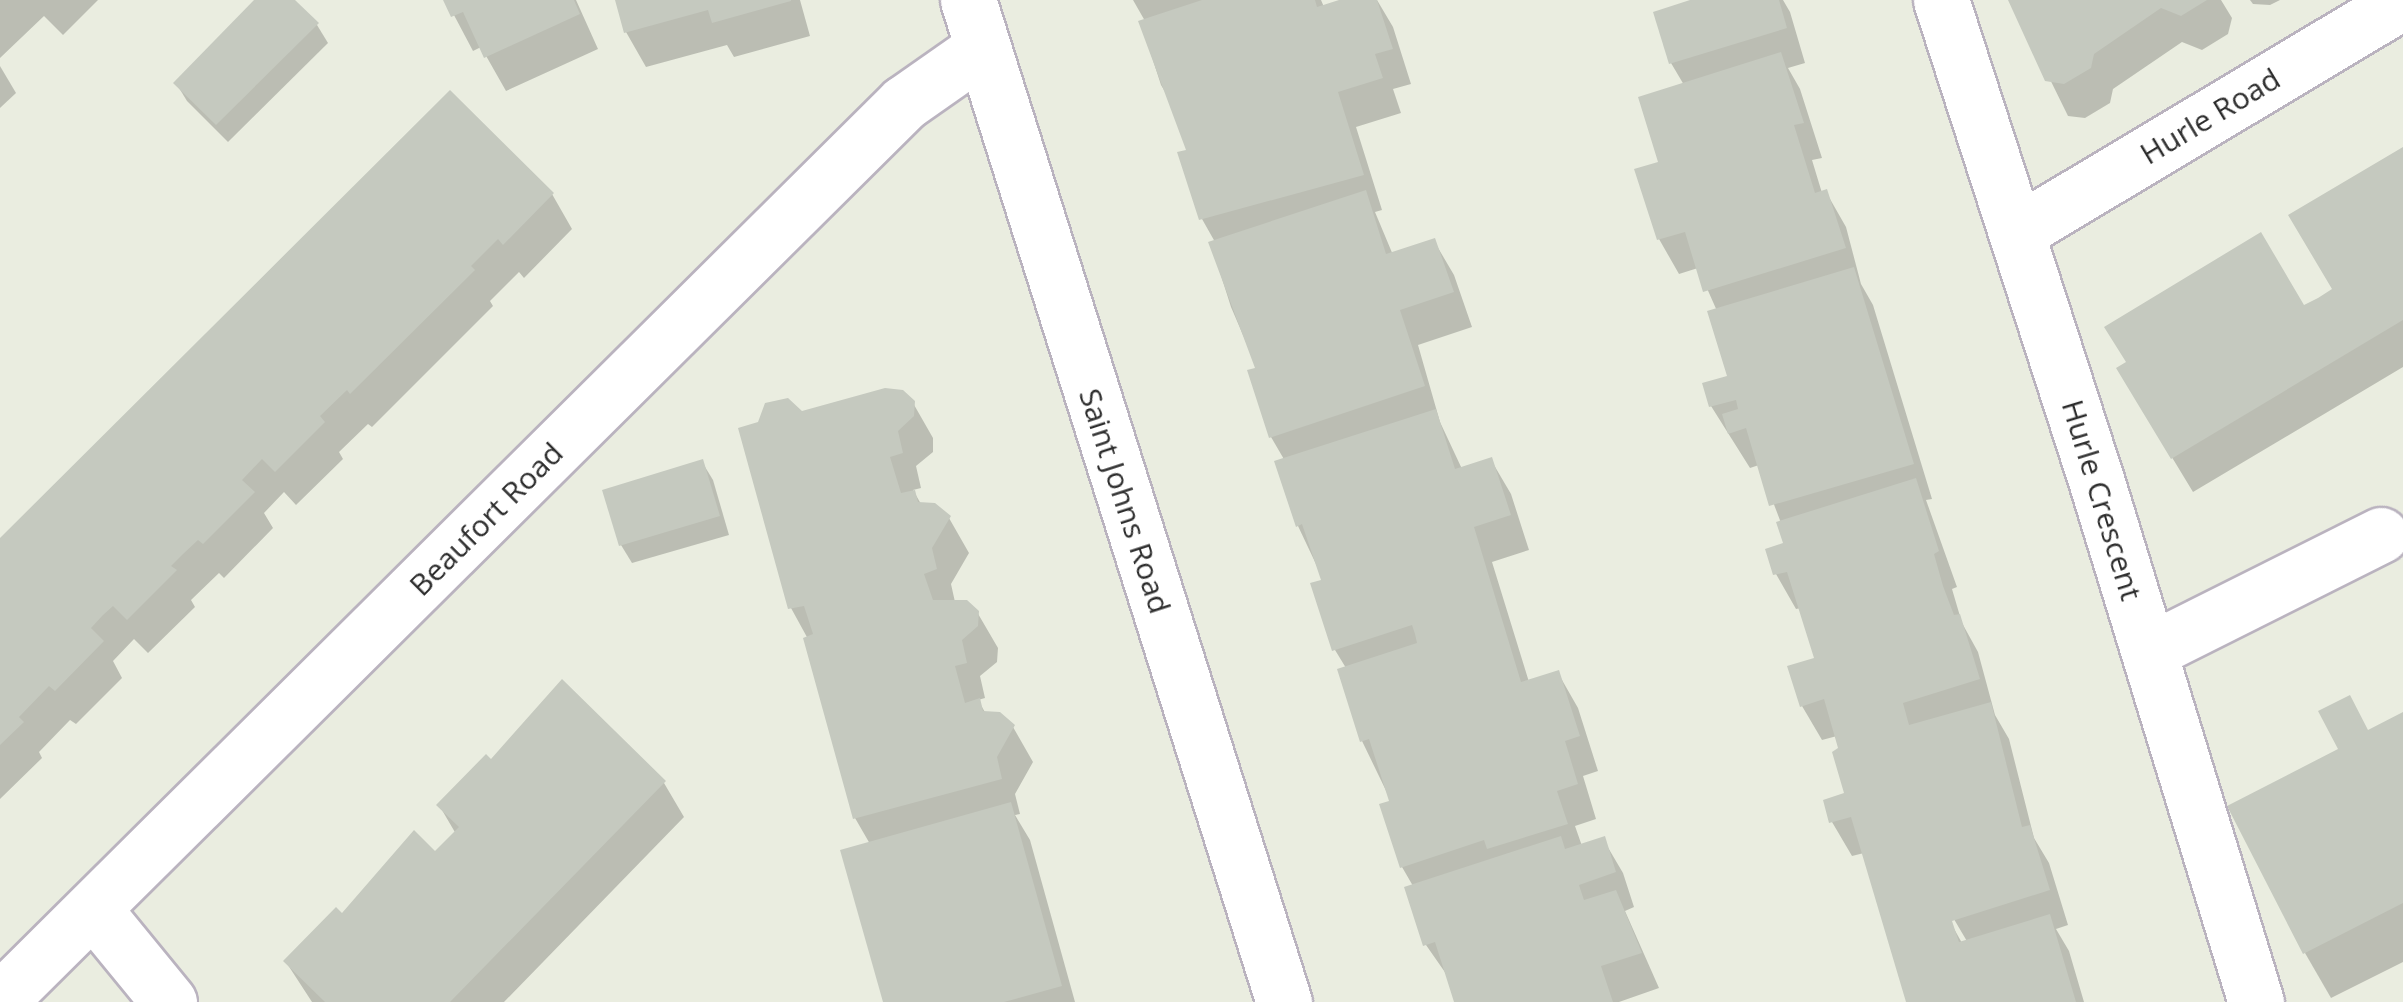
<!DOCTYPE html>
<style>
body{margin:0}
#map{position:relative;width:2403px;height:1002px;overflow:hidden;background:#eaede0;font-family:"Open Sans",sans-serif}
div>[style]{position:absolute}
.shadow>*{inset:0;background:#0003}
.building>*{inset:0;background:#c5c9bf}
.roads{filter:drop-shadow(2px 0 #bab3bf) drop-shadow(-2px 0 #bab3bf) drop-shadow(0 2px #bab3bf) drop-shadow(0 -2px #bab3bf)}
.minor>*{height:55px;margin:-27.5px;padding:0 27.5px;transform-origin:27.5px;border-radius:27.5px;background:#fff}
span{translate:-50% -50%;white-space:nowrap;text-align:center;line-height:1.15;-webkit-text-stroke:8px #fff;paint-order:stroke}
.street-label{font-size:30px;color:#2d2d2d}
</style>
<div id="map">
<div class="shadow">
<div style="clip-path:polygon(0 0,98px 0,63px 35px,44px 16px,0 58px)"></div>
<div style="clip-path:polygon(260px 0,292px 0,317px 25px,328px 43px,228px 142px,187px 101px,176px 83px)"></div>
<div style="clip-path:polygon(446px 0,576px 0,598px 49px,506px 91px,481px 47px,473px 51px)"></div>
<div style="clip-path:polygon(617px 0,800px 0,810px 36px,734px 57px,727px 45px,646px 67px,626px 32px)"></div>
<div style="clip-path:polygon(1133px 0,1321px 0,1324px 7px,1347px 0,1377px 0,1393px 27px,1411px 84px,1393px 89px,1401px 113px,1356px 127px,1382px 210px,1375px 212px,1393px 255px,1434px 241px,1454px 275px,1472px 327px,1418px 345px,1440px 422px,1462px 469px,1491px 460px,1511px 494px,1529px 550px,1492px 562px,1529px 682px,1558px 673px,1578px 708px,1598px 771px,1583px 776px,1596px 819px,1575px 826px,1582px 846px,1603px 839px,1623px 873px,1634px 907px,1625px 911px,1659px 988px,1619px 1002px,1457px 1002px,1449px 978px,1426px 945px,1413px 886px,1402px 867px,1392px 803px,1362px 741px,1346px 668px,1335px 650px,1324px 581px,1298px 526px,1285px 461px,1271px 437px,1258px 370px,1231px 307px,1211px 244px,1215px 242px,1202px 219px,1189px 152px,1176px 110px,1161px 85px,1141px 23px,1145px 21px)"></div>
<div style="clip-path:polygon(evenodd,1698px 0,1783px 0,1790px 12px,1805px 63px,1788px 68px,1800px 89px,1822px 158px,1812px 160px,1822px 193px,1826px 192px,1846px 227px,1861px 284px,1873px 305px,1932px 499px,1926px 500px,1957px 587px,1952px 589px,1962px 623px,1978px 652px,1995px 715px,2009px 739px,2034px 838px,2049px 863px,2068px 925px,2056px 929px,2069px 951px,2084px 1002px,1908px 1002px,1864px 853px,1852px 856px,1832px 822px,1847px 795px,1841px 749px,1837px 736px,1822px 740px,1802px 706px,1817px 660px,1801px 608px,1796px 609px,1776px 574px,1786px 545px,1781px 523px,1759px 465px,1750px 468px,1711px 406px,1730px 378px,1717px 311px,1698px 268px,1679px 274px,1659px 239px,1661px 164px,1684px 85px,1671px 63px,1698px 0,1948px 909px,1968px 943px,1962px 943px,1944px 911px,1948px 909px)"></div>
<div style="clip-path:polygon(2011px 0,2221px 0,2232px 18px,2228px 34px,2202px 50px,2182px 42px,2113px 89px,2110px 103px,2085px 118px,2068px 116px)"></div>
<div style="clip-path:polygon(2250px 0,2280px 0,2270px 5px,2253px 4px)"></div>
<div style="clip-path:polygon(0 66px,16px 93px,0 108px)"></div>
<div style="clip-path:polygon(2403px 150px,2403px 367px,2193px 492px,2139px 403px,2335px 290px)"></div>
<div style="clip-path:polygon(552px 194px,572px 229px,524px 278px,519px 272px,490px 301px,493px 306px,372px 427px,368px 424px,339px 452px,343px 459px,296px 505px,284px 492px,264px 513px,273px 528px,224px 578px,219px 573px,191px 600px,195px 607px,148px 653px,134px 639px,113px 661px,122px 678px,76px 724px,70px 720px,39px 752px,42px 758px,0 799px,0 542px)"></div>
<div style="clip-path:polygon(913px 403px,933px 438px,933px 452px,916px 466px,921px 488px,913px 490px,921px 504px,949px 518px,969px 553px,951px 584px,955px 602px,977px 612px,998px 648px,997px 662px,980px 676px,985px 698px,978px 700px,986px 714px,1013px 727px,1033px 762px,1015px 794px,1020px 814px,1015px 815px,1030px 840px,1075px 1002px,885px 1002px,870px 844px,855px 818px,808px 639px,791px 608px,801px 413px)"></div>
<div style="clip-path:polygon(702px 462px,713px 480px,729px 535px,632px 563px,621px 545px)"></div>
<div style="clip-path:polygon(2403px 715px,2403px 962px,2331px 998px,2305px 953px,2369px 732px)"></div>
<div style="clip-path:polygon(491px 762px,664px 783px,684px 817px,504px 1002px,312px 1002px,286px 962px,342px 916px,435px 854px,456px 834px,439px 805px)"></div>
</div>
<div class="building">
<div style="clip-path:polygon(254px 0,295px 0,319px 23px,216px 125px,173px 83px)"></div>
<div style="clip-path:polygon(443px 0,574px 0,580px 14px,484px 58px,463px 12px,451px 17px)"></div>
<div style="clip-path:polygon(615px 0,791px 0,791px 1px,712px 23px,708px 10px,624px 33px)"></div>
<div style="clip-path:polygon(1202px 0,1315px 0,1317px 7px,1339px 0,1377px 0,1393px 49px,1375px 54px,1383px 78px,1338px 92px,1364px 175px,1199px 220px,1177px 152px,1186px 150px,1138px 21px)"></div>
<div style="clip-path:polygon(1690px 0,1779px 0,1787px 28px,1669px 64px,1653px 12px)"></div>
<div style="clip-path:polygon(2008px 0,2207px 0,2181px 16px,2161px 8px,2094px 54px,2091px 68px,2064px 84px,2045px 81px)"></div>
<div style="clip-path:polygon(1781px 52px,1804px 123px,1794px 125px,1815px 193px,1827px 189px,1846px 248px,1703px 292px,1685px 232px,1657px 240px,1634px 169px,1658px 162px,1638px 97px)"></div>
<div style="clip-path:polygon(450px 90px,554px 193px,503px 245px,498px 239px,471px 266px,475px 270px,350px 394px,347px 390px,320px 416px,325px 422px,275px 472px,262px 459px,242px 480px,255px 492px,203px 544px,198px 540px,183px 554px,171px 566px,177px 570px,127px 620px,113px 606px,103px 615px,91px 628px,104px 641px,55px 691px,49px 686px,19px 717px,24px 722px,0 745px,0 538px)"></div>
<div style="clip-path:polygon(2403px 147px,2403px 320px,2171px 459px,2116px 368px,2126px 362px,2104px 327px,2261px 232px,2304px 305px,2318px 298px,2332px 289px,2288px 215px)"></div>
<div style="clip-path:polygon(1366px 190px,1386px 254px,1435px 238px,1454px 292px,1400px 310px,1425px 386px,1269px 438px,1247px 370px,1255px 368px,1208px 242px)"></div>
<div style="clip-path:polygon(1854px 267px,1914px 464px,1769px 506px,1746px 428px,1728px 434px,1722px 414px,1738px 409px,1736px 400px,1709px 407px,1702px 383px,1727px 376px,1707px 311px)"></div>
<div style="clip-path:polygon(885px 388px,903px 390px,915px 401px,914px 416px,898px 431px,903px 453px,890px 457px,901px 493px,915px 490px,918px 502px,935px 503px,951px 516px,932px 548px,937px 569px,924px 574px,933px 600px,967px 600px,979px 611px,978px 626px,962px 640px,967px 663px,955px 666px,965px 703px,980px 698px,983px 711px,1000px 712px,1015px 725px,997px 757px,1002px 779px,853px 819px,803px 638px,813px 634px,804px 606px,788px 609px,738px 428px,758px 422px,765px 403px,788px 398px,802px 411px)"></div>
<div style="clip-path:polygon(1436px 409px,1455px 469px,1492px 457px,1511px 515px,1474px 527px,1521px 682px,1559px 670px,1580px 736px,1565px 741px,1578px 784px,1557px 791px,1568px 824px,1487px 849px,1484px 840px,1400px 868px,1379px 804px,1389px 801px,1369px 739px,1360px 742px,1337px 669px,1417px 643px,1415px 634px,1412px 625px,1332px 651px,1310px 583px,1321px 580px,1302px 524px,1296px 527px,1274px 461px)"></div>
<div style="clip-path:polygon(703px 459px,720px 516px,619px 546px,602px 490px)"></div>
<div style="clip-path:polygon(1916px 478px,1939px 551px,1934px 554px,1943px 586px,1954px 615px,1960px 614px,1980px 679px,1903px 703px,1909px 725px,1991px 702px,2022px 827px,2030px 825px,2050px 890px,1952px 921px,1959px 942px,2050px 914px,2076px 1002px,1906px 1002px,1851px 817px,1829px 823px,1823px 800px,1844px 793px,1832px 752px,1838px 748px,1824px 699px,1800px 707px,1787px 666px,1814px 658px,1787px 572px,1773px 575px,1765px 549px,1783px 543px,1776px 522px)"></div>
<div style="clip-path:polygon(562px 679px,666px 781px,450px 1002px,325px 1002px,283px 961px,336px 907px,342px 913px,414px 830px,435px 851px,459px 827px,436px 805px,486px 754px,491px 759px)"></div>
<div style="clip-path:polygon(2350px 695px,2368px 730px,2403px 712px,2403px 903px,2303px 954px,2227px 806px,2338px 749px,2318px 711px)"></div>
<div style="clip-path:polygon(1011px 802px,1062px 986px,1004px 1002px,883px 1002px,840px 850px)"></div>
<div style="clip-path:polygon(1561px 836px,1565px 849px,1605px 836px,1616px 872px,1579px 885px,1584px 900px,1616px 890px,1642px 953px,1601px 966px,1613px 1002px,1454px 1002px,1435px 942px,1423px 946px,1404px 887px)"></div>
</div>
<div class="roads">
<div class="minor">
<div style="left:968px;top:0;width:1051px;rotate:72.5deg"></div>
<div style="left:1941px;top:0;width:508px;rotate:72.1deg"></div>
<div style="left:2097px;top:483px;width:543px;rotate:72.97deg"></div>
<div style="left:2017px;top:232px;width:450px;rotate:-30.9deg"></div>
<div style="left:2149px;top:651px;width:259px;rotate:-26.6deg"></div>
<div style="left:93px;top:909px;width:120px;rotate:50.7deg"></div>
<div style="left:0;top:1000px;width:1274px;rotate:-44.78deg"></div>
<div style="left:904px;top:103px;width:94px;rotate:-35deg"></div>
</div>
</div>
<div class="street-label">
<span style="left:2210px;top:116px;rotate:-31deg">Hurle Road</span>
<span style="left:2102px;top:500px;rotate:73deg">Hurle Crescent</span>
<span style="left:1125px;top:501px;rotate:72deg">Saint Johns Road</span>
<span style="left:486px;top:519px;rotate:-45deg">Beaufort Road</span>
</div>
</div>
